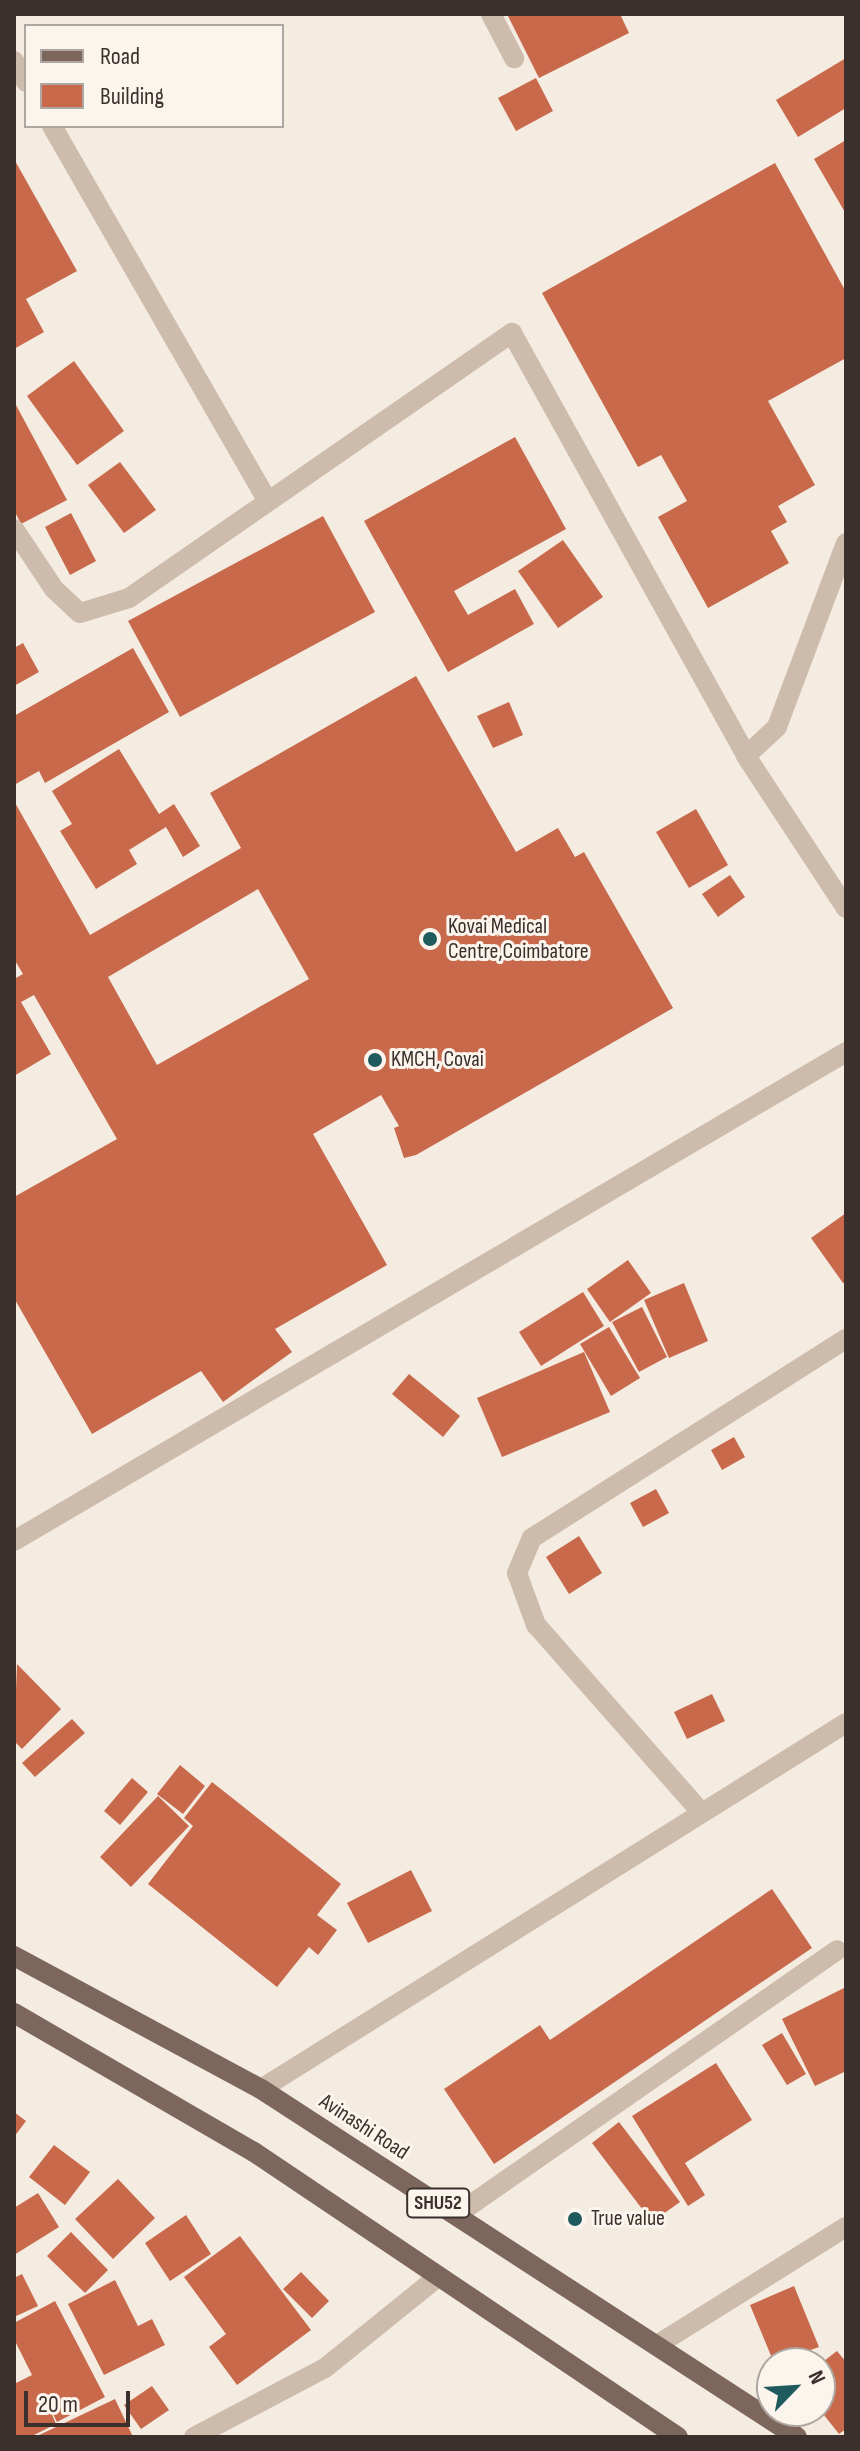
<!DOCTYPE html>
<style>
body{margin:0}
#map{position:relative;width:860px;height:2451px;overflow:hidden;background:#f4ebe1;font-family:"Sofia Sans Condensed",sans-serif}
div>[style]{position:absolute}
.building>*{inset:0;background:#c8694b}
.minor>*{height:20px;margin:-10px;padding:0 10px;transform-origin:10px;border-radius:10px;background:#cdbbac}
.major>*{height:20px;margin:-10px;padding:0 10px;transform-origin:10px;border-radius:10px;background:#7d675c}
.dots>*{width:22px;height:22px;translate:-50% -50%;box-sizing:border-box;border:4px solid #fbf5ee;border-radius:50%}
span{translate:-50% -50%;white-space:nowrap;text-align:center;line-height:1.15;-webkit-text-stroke:6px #fbf5ee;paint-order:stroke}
.shield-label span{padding:2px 6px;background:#fbf5ee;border:2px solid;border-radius:6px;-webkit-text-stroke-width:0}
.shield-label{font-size:20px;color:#3b302b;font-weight:700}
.poi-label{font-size:22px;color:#3b302b}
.left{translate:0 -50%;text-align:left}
.street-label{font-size:22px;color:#3b302b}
.frame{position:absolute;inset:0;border:16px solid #3b302b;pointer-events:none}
.legend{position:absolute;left:24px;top:24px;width:260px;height:104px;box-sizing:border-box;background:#fbf5ee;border:2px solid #aea6a0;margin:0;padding:10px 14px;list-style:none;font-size:24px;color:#3b302b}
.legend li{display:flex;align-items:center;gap:16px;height:40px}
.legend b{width:40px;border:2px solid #aea6a0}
.north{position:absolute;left:756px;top:2347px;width:80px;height:80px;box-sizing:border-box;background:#fbf5ee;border:2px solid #aea6a0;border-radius:50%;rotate:65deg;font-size:22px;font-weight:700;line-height:32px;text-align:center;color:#3b302b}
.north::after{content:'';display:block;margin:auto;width:28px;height:36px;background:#1f5a5e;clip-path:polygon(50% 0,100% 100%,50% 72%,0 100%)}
.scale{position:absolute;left:24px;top:2391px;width:106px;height:36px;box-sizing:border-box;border:4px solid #3b302b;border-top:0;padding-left:10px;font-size:24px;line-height:28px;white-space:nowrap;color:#3b302b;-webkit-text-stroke:6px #fbf5ee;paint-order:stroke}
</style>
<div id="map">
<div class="building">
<div style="clip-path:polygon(507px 14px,620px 14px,629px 33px,539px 78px)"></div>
<div style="clip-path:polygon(846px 58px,846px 108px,798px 137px,776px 100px)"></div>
<div style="clip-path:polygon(536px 78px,553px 111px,516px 131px,498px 98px)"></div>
<div style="clip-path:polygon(846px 140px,846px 214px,814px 159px)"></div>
<div style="clip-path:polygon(14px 159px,77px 271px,26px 299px,44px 332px,14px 349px)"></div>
<div style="clip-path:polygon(775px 163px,846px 292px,846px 358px,768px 401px,815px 485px,778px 506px,787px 522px,771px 531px,789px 563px,708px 608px,658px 517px,687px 501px,661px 455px,638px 467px,542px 293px)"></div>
<div style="clip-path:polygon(74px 361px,124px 431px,77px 465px,27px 396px)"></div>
<div style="clip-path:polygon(16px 405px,67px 500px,21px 524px,14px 510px)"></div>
<div style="clip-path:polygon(515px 437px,566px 529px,454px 591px,468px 615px,515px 589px,534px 624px,448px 672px,364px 521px)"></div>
<div style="clip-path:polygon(120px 462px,156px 510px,124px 533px,88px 485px)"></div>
<div style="clip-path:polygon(71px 513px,96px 561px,70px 575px,45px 527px)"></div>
<div style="clip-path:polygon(323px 516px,375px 612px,180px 717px,128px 621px)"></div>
<div style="clip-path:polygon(563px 540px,603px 597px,558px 628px,518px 571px)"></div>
<div style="clip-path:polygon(23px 643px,39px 672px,14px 686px,14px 648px)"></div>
<div style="clip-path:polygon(133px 648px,169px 712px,45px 783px,39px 771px,14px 785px,14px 716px)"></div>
<div style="clip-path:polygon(evenodd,416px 676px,516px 852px,558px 828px,575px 857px,584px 852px,673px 1008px,416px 1155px,404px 1158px,394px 1128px,399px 1126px,381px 1095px,313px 1134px,387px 1265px,275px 1329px,292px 1352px,223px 1402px,201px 1371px,92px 1434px,14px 1298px,14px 1197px,117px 1139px,34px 995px,21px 1002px,51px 1054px,14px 1076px,14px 979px,23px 974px,14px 959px,14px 801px,90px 935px,241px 848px,210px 793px,416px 676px,258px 889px,309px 979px,157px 1065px,108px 977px,258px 889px)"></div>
<div style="clip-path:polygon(509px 702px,523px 735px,493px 748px,477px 716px)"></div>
<div style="clip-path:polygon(119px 749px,159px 814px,174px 804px,200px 846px,183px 857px,166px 827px,129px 850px,137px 864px,96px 889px,60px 831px,72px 824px,52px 791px)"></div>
<div style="clip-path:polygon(696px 809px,728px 865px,689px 888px,656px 832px)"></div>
<div style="clip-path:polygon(730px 875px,745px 897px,718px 917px,702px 894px)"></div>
<div style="clip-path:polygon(846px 1213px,846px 1282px,843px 1283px,811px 1238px)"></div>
<div style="clip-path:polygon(628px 1260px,651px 1293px,610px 1322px,587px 1289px)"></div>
<div style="clip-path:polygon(684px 1283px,708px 1341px,669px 1358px,644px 1300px)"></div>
<div style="clip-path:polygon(583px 1292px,604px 1326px,541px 1366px,519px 1332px)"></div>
<div style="clip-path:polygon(642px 1307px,667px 1357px,639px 1372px,612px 1322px)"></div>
<div style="clip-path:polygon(609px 1327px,640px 1378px,611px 1396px,580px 1344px)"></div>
<div style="clip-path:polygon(584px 1352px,610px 1412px,502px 1457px,477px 1398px)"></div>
<div style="clip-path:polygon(409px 1374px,460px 1416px,443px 1437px,392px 1394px)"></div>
<div style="clip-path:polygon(734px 1437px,745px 1457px,722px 1470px,711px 1450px)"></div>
<div style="clip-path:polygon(656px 1489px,669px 1513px,643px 1527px,630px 1503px)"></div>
<div style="clip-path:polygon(579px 1536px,602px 1573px,569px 1594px,546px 1557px)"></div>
<div style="clip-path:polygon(17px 1664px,61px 1709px,22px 1749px,14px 1741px)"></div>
<div style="clip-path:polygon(712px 1694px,725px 1721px,687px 1739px,674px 1712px)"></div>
<div style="clip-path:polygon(72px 1719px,85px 1733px,35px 1777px,22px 1763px)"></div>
<div style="clip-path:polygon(180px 1765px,205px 1786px,183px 1814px,157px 1794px)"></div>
<div style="clip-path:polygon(132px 1778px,148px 1792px,120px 1825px,104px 1811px)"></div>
<div style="clip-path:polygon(212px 1782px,341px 1884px,317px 1915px,337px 1930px,318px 1955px,309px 1947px,277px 1987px,148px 1884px,193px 1826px,184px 1818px)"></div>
<div style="clip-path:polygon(158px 1796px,189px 1826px,131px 1887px,100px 1857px)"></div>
<div style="clip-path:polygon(411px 1870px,432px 1911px,368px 1943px,347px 1903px)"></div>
<div style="clip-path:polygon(772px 1889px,812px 1948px,494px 2164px,444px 2089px,540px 2025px,550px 2040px)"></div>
<div style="clip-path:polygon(846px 1987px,846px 2071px,815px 2086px,782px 2019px)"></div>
<div style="clip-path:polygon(782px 2033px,806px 2074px,787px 2085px,762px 2045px)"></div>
<div style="clip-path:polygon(716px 2063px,752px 2120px,685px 2163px,705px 2195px,688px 2206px,632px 2116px)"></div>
<div style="clip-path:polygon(14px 2112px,26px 2121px,14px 2137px)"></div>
<div style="clip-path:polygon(619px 2122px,680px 2202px,652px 2222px,592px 2143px)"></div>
<div style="clip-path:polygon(54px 2145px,90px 2172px,65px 2205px,29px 2177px)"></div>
<div style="clip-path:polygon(118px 2179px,155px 2218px,113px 2259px,75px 2219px)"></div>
<div style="clip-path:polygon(38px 2193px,59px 2227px,14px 2255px,14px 2208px)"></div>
<div style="clip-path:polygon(186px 2215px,211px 2254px,170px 2281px,145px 2243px)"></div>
<div style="clip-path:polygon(71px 2232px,108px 2270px,85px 2293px,47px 2256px)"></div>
<div style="clip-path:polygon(240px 2236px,311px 2330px,237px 2385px,209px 2347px,226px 2334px,184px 2277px)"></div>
<div style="clip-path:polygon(301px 2272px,329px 2301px,312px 2318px,283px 2289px)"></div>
<div style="clip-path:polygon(22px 2274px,38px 2306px,14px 2317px,14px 2278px)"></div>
<div style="clip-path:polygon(115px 2280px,138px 2326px,152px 2319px,165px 2345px,104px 2375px,68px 2304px)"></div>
<div style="clip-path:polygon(794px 2286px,819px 2347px,774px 2363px,750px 2305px)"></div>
<div style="clip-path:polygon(55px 2301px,105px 2397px,57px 2422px,45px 2398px,56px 2424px,30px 2437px,14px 2437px,14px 2384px,32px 2375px,14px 2339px,14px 2323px)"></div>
<div style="clip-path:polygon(837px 2351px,846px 2362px,846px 2429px,839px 2434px,820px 2410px,820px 2364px)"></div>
<div style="clip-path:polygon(152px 2386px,169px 2410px,141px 2429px,124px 2405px)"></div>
<div style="clip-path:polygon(115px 2399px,133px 2437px,35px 2437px)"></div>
</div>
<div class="minor">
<div style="left:491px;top:14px;width:50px;rotate:62.4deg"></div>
<div style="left:14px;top:61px;width:24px;rotate:60deg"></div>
<div style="left:52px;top:126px;width:429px;rotate:60.1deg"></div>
<div style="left:14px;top:529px;width:72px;rotate:56.3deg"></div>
<div style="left:54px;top:589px;width:35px;rotate:43deg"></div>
<div style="left:80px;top:613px;width:51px;rotate:-17deg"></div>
<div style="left:129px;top:598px;width:466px;rotate:-34.7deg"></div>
<div style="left:512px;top:333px;width:483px;rotate:61deg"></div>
<div style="left:846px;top:543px;width:197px;rotate:110.6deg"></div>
<div style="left:777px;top:727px;width:42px;rotate:136.9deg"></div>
<div style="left:746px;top:756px;width:182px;rotate:56.7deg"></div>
<div style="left:14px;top:1541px;width:965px;rotate:-30.44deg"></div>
<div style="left:701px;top:1812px;width:249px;rotate:-131.4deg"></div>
<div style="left:536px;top:1625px;width:55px;rotate:-110.1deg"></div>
<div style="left:517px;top:1573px;width:38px;rotate:-67deg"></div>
<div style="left:532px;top:1538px;width:372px;rotate:-32.4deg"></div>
<div style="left:261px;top:2089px;width:690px;rotate:-32.03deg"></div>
<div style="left:456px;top:2215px;width:464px;rotate:-34.8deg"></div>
<div style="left:657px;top:2345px;width:223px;rotate:-32deg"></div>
<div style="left:194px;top:2437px;width:148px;rotate:-27.8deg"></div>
<div style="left:325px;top:2368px;width:146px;rotate:-38.9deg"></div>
</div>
<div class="major">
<div style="left:14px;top:1956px;width:281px;rotate:28.3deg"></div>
<div style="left:261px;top:2089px;width:639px;rotate:32.99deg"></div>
<div style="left:14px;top:2013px;width:277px;rotate:30.1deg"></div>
<div style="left:254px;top:2152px;width:511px;rotate:33.91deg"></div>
</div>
<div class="dots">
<div style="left:430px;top:939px;background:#1f5a5e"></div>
<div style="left:375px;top:1060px;background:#1f5a5e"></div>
<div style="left:575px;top:2219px;background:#1f5a5e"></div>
</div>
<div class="shield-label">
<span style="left:438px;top:2203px">SHU52</span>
</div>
<div class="poi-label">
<span class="left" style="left:448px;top:939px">Kovai Medical<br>Centre,Coimbatore</span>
<span class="left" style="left:391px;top:1060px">KMCH, Covai</span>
<span class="left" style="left:591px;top:2219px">True value</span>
</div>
<div class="street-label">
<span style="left:364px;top:2127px;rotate:33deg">Avinashi Road</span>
</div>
<div class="frame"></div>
<ul class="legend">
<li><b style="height:10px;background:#7d675c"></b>Road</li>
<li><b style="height:22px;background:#c8694b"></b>Building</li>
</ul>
<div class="north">N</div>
<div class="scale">20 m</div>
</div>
